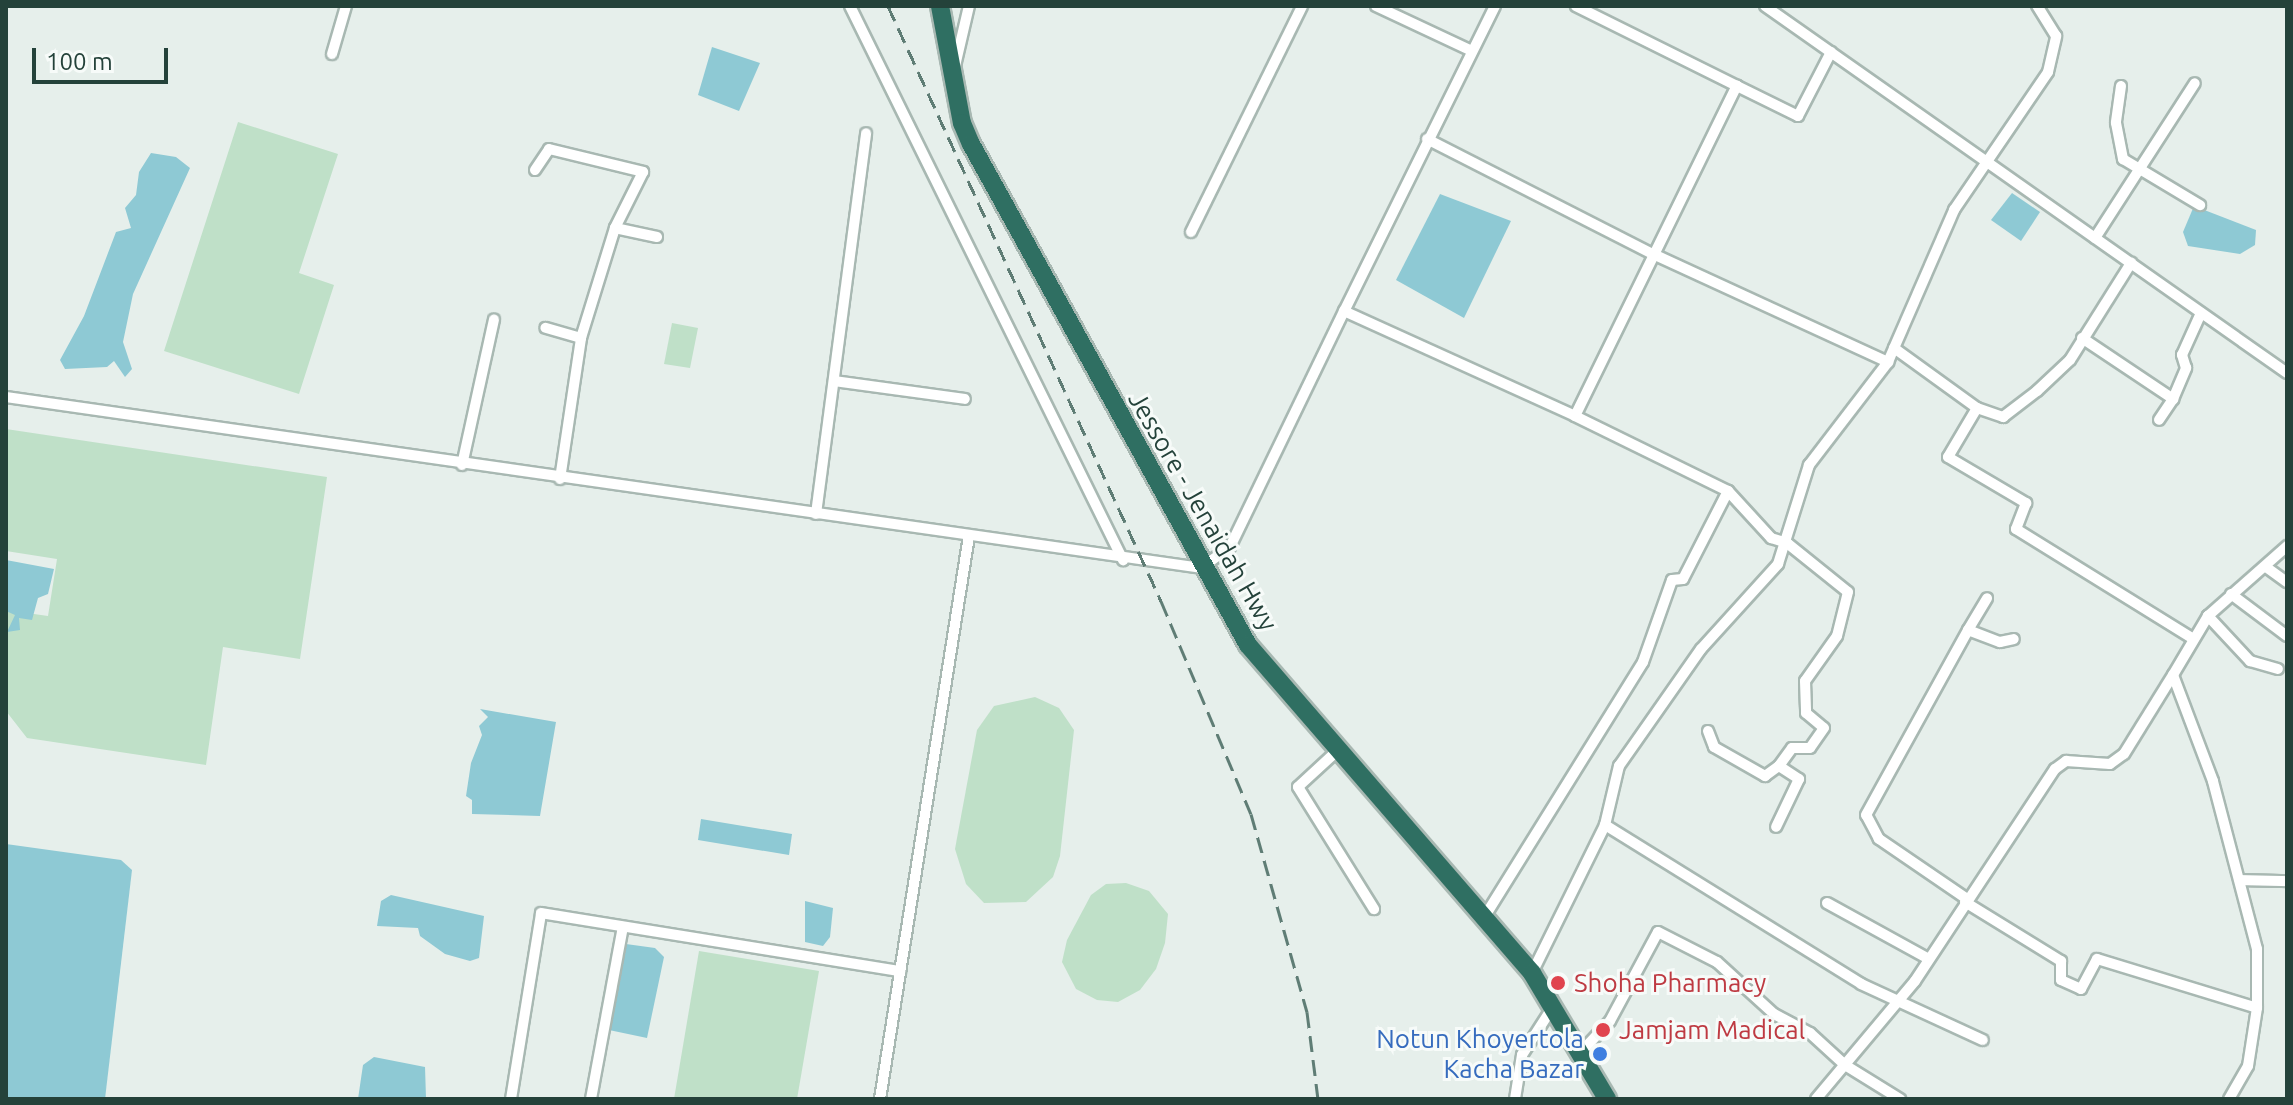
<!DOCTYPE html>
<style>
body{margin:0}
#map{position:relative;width:2293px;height:1105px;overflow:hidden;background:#e6efeb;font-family:Ubuntu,sans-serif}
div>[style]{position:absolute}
.green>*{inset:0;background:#bfe0c8}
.water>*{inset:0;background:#8ec9d4}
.roads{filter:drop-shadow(2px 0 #a8b8b2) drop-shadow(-2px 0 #a8b8b2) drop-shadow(0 2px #a8b8b2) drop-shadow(0 -2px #a8b8b2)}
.street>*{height:10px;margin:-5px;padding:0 5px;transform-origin:5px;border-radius:5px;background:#fff}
.highway>*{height:18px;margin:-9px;padding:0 9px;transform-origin:9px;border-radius:9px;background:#2f6f62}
.rail>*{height:3px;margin-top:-1.5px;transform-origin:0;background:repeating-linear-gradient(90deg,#5f7d75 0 16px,transparent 0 24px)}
.dots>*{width:22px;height:22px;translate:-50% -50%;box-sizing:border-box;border:4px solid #f7fbf9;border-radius:50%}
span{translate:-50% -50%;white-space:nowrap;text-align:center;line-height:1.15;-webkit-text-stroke:6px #f7fbf9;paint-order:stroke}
.street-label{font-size:26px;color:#24423a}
.health-label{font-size:26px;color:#be3a42}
.left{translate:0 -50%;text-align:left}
.shop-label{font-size:26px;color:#366cbe}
.right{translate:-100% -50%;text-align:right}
.frame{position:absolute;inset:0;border:8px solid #24423a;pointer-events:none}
.scale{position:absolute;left:32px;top:48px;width:136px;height:36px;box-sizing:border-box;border:4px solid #24423a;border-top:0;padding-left:10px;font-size:24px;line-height:28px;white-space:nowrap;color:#24423a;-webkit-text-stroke:6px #f7fbf9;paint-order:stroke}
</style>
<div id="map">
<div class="green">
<div style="clip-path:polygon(238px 122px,338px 154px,299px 273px,334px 285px,299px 394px,164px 351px)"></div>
<div style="clip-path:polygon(672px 323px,698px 328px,690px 368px,664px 364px)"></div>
<div style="clip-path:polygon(6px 429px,327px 477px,300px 659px,223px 647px,206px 765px,27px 738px,6px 711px,6px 610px,48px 616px,57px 559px,6px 551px)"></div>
<div style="clip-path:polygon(1035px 697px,1059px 708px,1074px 730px,1060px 856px,1053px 877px,1026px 902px,984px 903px,966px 884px,955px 849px,977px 730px,994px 706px)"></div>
<div style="clip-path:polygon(1126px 883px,1149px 891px,1168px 914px,1165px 943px,1156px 969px,1140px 990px,1118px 1002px,1097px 1000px,1076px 989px,1062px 962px,1067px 940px,1091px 895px,1106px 884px)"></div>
<div style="clip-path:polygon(699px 951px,819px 971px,797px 1099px,674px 1099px)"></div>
</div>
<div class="water">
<div style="clip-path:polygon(712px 47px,760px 63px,739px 111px,698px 95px)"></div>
<div style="clip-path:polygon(151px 153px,176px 157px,190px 168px,133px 294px,123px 342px,132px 369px,125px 377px,114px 361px,107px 367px,65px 369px,60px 360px,84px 316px,116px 232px,131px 228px,125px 208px,136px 195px,139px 172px)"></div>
<div style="clip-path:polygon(2012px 193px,2040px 212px,2021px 241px,1991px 220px)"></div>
<div style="clip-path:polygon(1440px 194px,1511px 221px,1464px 318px,1396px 280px)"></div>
<div style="clip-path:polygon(2194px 206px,2256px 230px,2255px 245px,2240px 254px,2188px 246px,2183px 232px)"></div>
<div style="clip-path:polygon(6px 560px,54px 569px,48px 594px,38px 598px,32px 620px,19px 618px,20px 630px,7px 632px,15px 615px,6px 611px)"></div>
<div style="clip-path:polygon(480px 709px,556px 722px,540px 816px,472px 814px,472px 800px,466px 796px,471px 763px,482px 735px,479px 726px,488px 717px)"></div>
<div style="clip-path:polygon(701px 819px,792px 834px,789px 855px,698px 840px)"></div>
<div style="clip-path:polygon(6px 844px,121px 860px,132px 870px,105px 1099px,6px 1099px)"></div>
<div style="clip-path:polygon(391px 895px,484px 916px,479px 958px,470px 961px,445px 954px,420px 936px,418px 928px,377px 926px,381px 901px)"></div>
<div style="clip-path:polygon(805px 901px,833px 908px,830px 937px,823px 946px,805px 942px)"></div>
<div style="clip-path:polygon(626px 944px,655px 948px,664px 957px,647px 1038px,609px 1030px)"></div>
<div style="clip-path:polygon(374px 1057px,425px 1067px,426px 1099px,358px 1099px,363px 1065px)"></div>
</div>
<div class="roads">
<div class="street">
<div style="left:850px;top:6px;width:618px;rotate:63.77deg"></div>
<div style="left:1376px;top:6px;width:106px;rotate:25.1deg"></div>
<div style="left:1495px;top:6px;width:340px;rotate:116.3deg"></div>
<div style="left:1344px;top:311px;width:254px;rotate:24.4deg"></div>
<div style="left:1575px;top:416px;width:368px;rotate:-63.9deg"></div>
<div style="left:1737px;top:86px;width:180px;rotate:-153.6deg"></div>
<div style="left:1765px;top:6px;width:638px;rotate:35.11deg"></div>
<div style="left:332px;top:54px;width:50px;rotate:-73.7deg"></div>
<div style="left:955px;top:66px;width:62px;rotate:-76.9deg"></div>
<div style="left:1737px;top:86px;width:68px;rotate:26.2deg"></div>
<div style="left:1798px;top:116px;width:72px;rotate:-62.7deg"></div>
<div style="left:2121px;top:86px;width:37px;rotate:98deg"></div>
<div style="left:2116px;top:123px;width:37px;rotate:79deg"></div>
<div style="left:2123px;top:159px;width:90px;rotate:30.9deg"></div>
<div style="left:1427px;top:139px;width:254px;rotate:27deg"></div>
<div style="left:1653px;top:254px;width:259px;rotate:24.7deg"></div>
<div style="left:535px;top:170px;width:25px;rotate:-56deg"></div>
<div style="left:549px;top:149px;width:97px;rotate:13.7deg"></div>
<div style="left:643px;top:172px;width:63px;rotate:116.6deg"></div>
<div style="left:615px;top:228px;width:115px;rotate:107.2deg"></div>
<div style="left:581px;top:338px;width:37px;rotate:-164deg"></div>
<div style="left:615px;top:228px;width:43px;rotate:12.1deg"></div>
<div style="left:1191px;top:232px;width:252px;rotate:-63.8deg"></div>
<div style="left:2095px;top:238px;width:184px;rotate:-57.2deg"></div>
<div style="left:2082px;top:338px;width:110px;rotate:33.8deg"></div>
<div style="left:2173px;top:399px;width:25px;rotate:124deg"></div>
<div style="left:1894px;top:348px;width:102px;rotate:35.9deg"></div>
<div style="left:1977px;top:408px;width:57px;rotate:120.6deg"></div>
<div style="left:1948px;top:457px;width:91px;rotate:30.5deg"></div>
<div style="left:2026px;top:503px;width:28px;rotate:111deg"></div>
<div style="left:2016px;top:529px;width:207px;rotate:31.8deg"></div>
<div style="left:834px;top:381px;width:132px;rotate:7.8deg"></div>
<div style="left:6px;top:397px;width:1207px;rotate:8.14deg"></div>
<div style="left:1201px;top:568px;width:36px;rotate:-36deg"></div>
<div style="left:1230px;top:547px;width:262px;rotate:-64.2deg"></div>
<div style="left:2173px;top:399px;width:34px;rotate:-67deg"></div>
<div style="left:2186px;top:368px;width:14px;rotate:-107deg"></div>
<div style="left:2182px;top:355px;width:46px;rotate:-65.7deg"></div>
<div style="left:1977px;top:408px;width:28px;rotate:19deg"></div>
<div style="left:2003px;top:417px;width:43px;rotate:-37.4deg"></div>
<div style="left:2037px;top:391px;width:45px;rotate:-43.2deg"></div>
<div style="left:2070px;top:360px;width:115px;rotate:-57.8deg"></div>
<div style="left:462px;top:465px;width:149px;rotate:-77.6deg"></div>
<div style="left:560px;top:479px;width:143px;rotate:-81.5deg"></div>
<div style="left:1728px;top:491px;width:64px;rotate:47.5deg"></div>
<div style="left:1771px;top:538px;width:17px;rotate:17deg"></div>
<div style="left:1787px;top:543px;width:78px;rotate:38.8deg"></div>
<div style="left:1848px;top:592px;width:45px;rotate:104deg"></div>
<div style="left:1837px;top:636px;width:55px;rotate:125.4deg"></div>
<div style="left:1805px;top:681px;width:32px;rotate:88deg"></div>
<div style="left:1806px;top:713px;width:23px;rotate:40deg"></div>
<div style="left:1824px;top:728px;width:24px;rotate:125deg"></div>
<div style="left:1810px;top:748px;width:18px;rotate:180deg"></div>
<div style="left:1792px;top:748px;width:22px;rotate:126deg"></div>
<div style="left:1779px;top:766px;width:24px;rotate:33deg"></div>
<div style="left:1799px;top:779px;width:53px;rotate:115.6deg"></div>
<div style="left:816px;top:514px;width:384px;rotate:-82.5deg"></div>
<div style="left:2266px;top:567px;width:26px;rotate:36deg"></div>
<div style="left:2231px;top:594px;width:70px;rotate:36.9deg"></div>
<div style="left:2208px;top:616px;width:62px;rotate:47deg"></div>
<div style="left:2250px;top:661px;width:29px;rotate:16deg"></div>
<div style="left:1968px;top:630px;width:37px;rotate:-59deg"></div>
<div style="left:1708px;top:731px;width:17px;rotate:69deg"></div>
<div style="left:1714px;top:747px;width:59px;rotate:29.6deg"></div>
<div style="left:1765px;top:776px;width:17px;rotate:-36deg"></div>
<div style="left:1337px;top:751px;width:53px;rotate:137.3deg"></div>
<div style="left:1298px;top:787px;width:144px;rotate:58.1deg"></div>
<div style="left:1605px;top:825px;width:301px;rotate:31.8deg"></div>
<div style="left:1861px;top:984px;width:134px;rotate:24.7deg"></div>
<div style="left:2242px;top:880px;width:45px;rotate:1.3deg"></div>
<div style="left:1967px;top:899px;width:107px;rotate:-145.7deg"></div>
<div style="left:1879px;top:839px;width:27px;rotate:-118deg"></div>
<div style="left:1866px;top:815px;width:211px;rotate:-61.1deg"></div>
<div style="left:1968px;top:630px;width:34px;rotate:21deg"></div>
<div style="left:2000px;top:642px;width:14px;rotate:-12deg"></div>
<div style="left:1965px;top:902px;width:113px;rotate:31.6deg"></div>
<div style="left:2061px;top:961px;width:19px;rotate:90deg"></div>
<div style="left:2061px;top:980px;width:22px;rotate:24deg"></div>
<div style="left:2081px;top:989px;width:34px;rotate:-62deg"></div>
<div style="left:2097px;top:959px;width:167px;rotate:17deg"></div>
<div style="left:1827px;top:903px;width:116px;rotate:28.8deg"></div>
<div style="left:1485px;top:916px;width:299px;rotate:-58.1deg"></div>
<div style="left:1643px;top:662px;width:87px;rotate:-70.5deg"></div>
<div style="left:1672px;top:580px;width:11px;rotate:-5deg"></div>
<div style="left:1683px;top:579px;width:99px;rotate:-62.9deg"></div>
<div style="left:1728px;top:491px;width:170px;rotate:-153.9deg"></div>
<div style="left:1532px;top:973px;width:165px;rotate:-63.7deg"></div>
<div style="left:1605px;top:825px;width:61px;rotate:-76.7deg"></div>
<div style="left:1619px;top:766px;width:143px;rotate:-55deg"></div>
<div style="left:1701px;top:649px;width:115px;rotate:-47.8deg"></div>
<div style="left:1778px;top:564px;width:104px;rotate:-72.6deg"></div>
<div style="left:1809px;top:465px;width:130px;rotate:-52.5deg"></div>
<div style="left:1888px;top:362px;width:166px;rotate:-66.5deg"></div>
<div style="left:1954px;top:210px;width:167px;rotate:-55.7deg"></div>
<div style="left:2048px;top:72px;width:37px;rotate:-77deg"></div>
<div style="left:2056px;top:36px;width:36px;rotate:-122deg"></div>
<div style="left:1581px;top:1052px;width:42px;rotate:-46.9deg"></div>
<div style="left:1610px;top:1021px;width:101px;rotate:-61.7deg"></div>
<div style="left:1658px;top:932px;width:66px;rotate:27deg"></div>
<div style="left:1717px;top:962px;width:77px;rotate:42.4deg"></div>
<div style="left:1774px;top:1014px;width:41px;rotate:27.8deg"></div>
<div style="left:1810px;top:1033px;width:47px;rotate:42.4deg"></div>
<div style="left:1845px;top:1065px;width:65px;rotate:31.7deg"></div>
<div style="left:511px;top:1099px;width:188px;rotate:-80.8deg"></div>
<div style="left:541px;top:913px;width:364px;rotate:9.2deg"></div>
<div style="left:591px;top:1099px;width:175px;rotate:-79.5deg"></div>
<div style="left:880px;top:1099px;width:570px;rotate:-81.02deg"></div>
<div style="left:1515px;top:1099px;width:45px;rotate:-81deg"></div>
<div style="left:1522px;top:1055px;width:56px;rotate:-57.4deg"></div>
<div style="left:1816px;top:1099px;width:154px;rotate:-50deg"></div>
<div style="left:1915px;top:981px;width:254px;rotate:-56.6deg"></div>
<div style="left:2055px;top:769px;width:14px;rotate:-36deg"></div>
<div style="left:2066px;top:761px;width:44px;rotate:3.9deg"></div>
<div style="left:2110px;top:764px;width:17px;rotate:-36deg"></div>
<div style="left:2124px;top:754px;width:93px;rotate:-58.2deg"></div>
<div style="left:2229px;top:1099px;width:38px;rotate:-60deg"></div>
<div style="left:2248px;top:1066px;width:59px;rotate:-81.2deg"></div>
<div style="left:2257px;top:1008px;width:59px;rotate:-90deg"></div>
<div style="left:2257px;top:949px;width:174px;rotate:-104.7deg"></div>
<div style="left:2213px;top:781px;width:113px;rotate:-110.7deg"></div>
<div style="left:2173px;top:675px;width:69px;rotate:-59.3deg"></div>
<div style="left:2208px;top:616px;width:106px;rotate:-41.5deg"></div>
</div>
<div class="highway">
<div style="left:940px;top:6px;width:119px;rotate:79.4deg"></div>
<div style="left:962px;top:123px;width:23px;rotate:67deg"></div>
<div style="left:971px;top:144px;width:572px;rotate:61.06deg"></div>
<div style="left:1248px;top:645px;width:434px;rotate:49.1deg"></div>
<div style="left:1532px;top:973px;width:147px;rotate:59.2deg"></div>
</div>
</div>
<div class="rail">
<div style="left:888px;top:6px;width:655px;rotate:65.35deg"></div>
<div style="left:1161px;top:601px;width:231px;rotate:67.1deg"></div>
<div style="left:1251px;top:814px;width:206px;rotate:74.2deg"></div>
<div style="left:1307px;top:1012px;width:88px;rotate:82.8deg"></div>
</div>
<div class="dots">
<div style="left:1558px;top:983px;background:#e0444e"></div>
<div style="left:1603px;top:1030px;background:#e0444e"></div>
<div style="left:1600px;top:1054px;background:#3f7fe0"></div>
</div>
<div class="street-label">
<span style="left:1203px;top:511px;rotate:60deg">Jessore - Jenaidah Hwy</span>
</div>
<div class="health-label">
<span class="left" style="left:1574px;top:983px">Shoha Pharmacy</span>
<span class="left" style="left:1619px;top:1030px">Jamjam Madical</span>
</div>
<div class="shop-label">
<span class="right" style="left:1584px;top:1054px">Notun Khoyertola<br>Kacha Bazar</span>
</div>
<div class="frame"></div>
<div class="scale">100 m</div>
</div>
